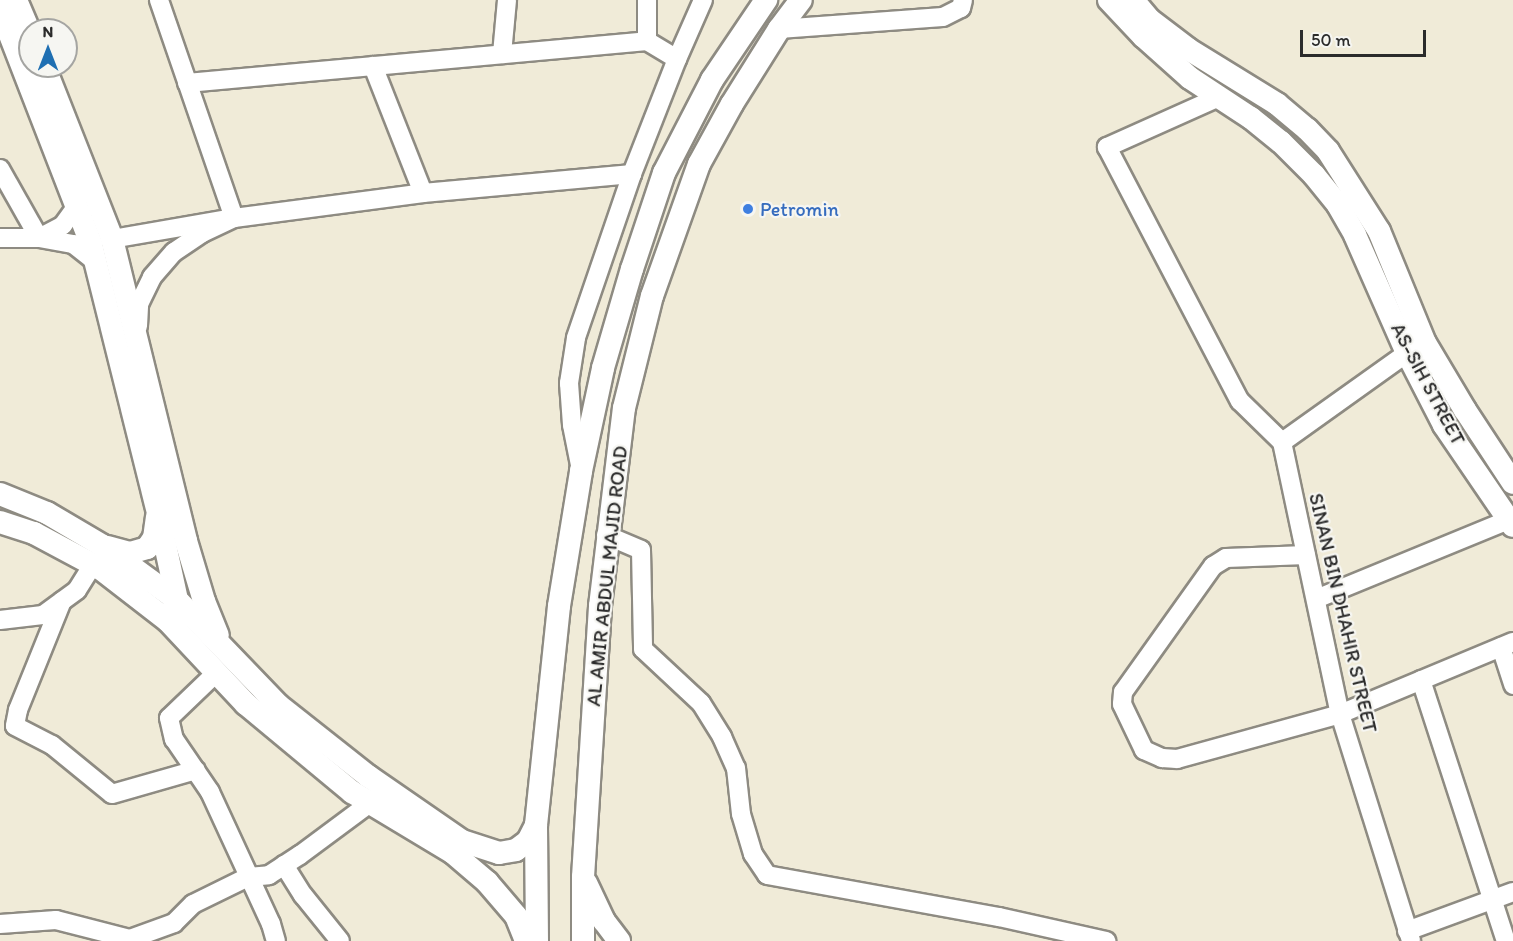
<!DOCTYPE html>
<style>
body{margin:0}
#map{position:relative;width:1513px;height:941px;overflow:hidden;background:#f0ebd8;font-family:Itim,sans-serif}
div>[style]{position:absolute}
.roads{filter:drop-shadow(2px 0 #8e8b82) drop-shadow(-2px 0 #8e8b82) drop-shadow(0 2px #8e8b82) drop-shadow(0 -2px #8e8b82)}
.minor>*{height:18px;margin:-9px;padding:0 9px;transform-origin:9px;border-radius:9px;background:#fff}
.major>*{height:22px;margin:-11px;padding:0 11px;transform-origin:11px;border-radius:11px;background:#fff}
.dots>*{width:16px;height:16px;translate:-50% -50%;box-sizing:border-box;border:3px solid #f6f6f2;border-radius:50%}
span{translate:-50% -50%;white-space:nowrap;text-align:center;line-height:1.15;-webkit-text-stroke:4.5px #f6f6f2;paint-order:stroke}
.shop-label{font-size:20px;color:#366cbe}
.left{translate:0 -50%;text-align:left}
.street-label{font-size:20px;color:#2b2b2b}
.north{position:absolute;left:18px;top:18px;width:60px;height:60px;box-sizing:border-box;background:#f6f6f2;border:2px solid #a5a5a2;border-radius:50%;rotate:0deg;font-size:16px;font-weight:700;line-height:24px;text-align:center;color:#2b2b2b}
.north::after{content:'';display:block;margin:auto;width:21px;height:27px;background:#1f6fb2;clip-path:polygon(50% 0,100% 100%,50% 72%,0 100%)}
.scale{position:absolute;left:1300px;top:30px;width:126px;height:27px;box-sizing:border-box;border:3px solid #2b2b2b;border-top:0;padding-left:8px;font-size:18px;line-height:21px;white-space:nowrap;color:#2b2b2b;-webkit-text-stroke:4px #f6f6f2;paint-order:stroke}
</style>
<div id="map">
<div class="roads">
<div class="minor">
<div style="left:779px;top:29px;width:164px;rotate:-4.2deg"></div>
<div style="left:943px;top:17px;width:20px;rotate:-27deg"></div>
<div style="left:961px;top:8px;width:8px;rotate:-76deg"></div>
<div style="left:647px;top:41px;width:41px;rotate:-90deg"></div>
<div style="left:502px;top:54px;width:54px;rotate:-84.7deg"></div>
<div style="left:677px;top:59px;width:64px;rotate:-66.2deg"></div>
<div style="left:373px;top:66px;width:136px;rotate:68.5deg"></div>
<div style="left:187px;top:83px;width:462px;rotate:-5.2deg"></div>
<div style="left:647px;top:41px;width:35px;rotate:31deg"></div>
<div style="left:677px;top:59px;width:123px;rotate:111.4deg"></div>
<div style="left:1219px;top:97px;width:123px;rotate:155.9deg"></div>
<div style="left:1107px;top:147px;width:287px;rotate:62.4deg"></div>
<div style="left:1240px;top:401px;width:59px;rotate:44.3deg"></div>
<div style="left:0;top:169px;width:79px;rotate:60.5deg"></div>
<div style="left:39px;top:238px;width:27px;rotate:-28deg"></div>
<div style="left:63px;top:225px;width:24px;rotate:-54deg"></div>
<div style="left:0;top:238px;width:39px"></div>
<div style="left:39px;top:238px;width:35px;rotate:10deg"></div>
<div style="left:73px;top:244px;width:29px;rotate:38deg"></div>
<div style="left:112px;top:239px;width:124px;rotate:-9.8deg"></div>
<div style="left:234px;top:218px;width:231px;rotate:-109deg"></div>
<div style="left:138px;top:326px;width:22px;rotate:-87deg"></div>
<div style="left:139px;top:304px;width:30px;rotate:-64deg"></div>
<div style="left:152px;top:277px;width:33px;rotate:-49deg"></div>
<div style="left:174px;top:252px;width:34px;rotate:-34deg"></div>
<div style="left:202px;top:233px;width:35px;rotate:-25deg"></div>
<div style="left:234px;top:218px;width:191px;rotate:-7.5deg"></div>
<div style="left:423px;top:193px;width:210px;rotate:-5.2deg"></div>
<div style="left:632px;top:174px;width:173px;rotate:108.9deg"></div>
<div style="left:576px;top:338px;width:46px;rotate:98.8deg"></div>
<div style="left:569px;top:383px;width:42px;rotate:85.9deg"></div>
<div style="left:572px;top:425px;width:41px;rotate:78.7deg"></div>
<div style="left:1407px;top:353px;width:153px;rotate:144.5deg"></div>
<div style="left:1282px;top:442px;width:278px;rotate:78deg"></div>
<div style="left:1340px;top:714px;width:238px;rotate:72.6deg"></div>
<div style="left:606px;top:535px;width:38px;rotate:23deg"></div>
<div style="left:641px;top:550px;width:99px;rotate:88.8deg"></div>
<div style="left:643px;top:649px;width:79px;rotate:43deg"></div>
<div style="left:701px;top:703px;width:40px;rotate:58deg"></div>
<div style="left:722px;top:737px;width:34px;rotate:66deg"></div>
<div style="left:736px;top:768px;width:46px;rotate:83.8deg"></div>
<div style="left:741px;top:814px;width:42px;rotate:73.3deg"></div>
<div style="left:753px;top:854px;width:25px;rotate:56deg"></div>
<div style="left:767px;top:875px;width:236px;rotate:10.3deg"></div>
<div style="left:999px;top:917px;width:110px;rotate:12.6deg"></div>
<div style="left:1306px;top:555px;width:80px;rotate:177.9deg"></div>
<div style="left:1226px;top:558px;width:15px;rotate:148deg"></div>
<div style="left:1213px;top:566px;width:155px;rotate:125.5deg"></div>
<div style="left:1123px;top:692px;width:12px;rotate:95deg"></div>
<div style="left:1122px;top:704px;width:51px;rotate:64.4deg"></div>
<div style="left:1144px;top:750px;width:20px;rotate:24deg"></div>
<div style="left:1162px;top:758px;width:15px;rotate:4deg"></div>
<div style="left:1177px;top:759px;width:169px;rotate:-15.4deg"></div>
<div style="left:1340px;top:714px;width:187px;rotate:-22.6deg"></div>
<div style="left:1316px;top:599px;width:209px;rotate:-22.3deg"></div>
<div style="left:62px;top:601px;width:118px;rotate:112deg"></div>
<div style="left:18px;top:710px;width:16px;rotate:101deg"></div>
<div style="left:15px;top:726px;width:42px;rotate:27.2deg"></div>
<div style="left:52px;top:745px;width:77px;rotate:39.2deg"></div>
<div style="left:112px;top:794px;width:87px;rotate:-15.9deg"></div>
<div style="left:0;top:620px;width:43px;rotate:-6.6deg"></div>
<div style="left:43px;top:615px;width:42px;rotate:-36.3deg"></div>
<div style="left:77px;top:590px;width:31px;rotate:-58deg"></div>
<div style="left:1501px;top:647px;width:40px;rotate:72deg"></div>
<div style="left:216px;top:673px;width:65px;rotate:136.2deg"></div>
<div style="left:169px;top:718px;width:22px;rotate:77deg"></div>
<div style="left:174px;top:739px;width:64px;rotate:55.8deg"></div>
<div style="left:210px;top:792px;width:145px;rotate:65.2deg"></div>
<div style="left:271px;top:924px;width:18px;rotate:74deg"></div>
<div style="left:1421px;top:680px;width:274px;rotate:72deg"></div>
<div style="left:284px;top:865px;width:36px;rotate:58deg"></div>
<div style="left:303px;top:895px;width:59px;rotate:51.2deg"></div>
<div style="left:0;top:924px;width:56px;rotate:-4.1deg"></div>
<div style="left:56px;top:920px;width:76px;rotate:14.4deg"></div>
<div style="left:130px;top:939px;width:47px;rotate:-20deg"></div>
<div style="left:174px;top:923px;width:27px;rotate:-45deg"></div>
<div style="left:193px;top:904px;width:61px;rotate:-26.1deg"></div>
<div style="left:248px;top:877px;width:21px;rotate:-5deg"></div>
<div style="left:269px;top:875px;width:37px;rotate:-33deg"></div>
<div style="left:300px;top:855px;width:87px;rotate:-36.6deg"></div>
<div style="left:1407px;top:931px;width:113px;rotate:-20.2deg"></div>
</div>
<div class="major">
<div style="left:16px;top:0;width:36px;rotate:67deg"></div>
<div style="left:1109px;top:0;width:50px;rotate:46.6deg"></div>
<div style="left:1143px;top:36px;width:63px;rotate:41.8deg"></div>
<div style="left:1190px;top:78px;width:73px;rotate:33.3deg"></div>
<div style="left:1251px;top:118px;width:38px;rotate:39deg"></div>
<div style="left:1281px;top:142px;width:47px;rotate:45deg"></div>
<div style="left:1314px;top:175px;width:38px;rotate:51deg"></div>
<div style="left:1338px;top:205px;width:34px;rotate:60deg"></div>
<div style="left:1355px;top:235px;width:129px;rotate:66.2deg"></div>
<div style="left:1407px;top:353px;width:81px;rotate:62.8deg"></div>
<div style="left:1444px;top:425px;width:122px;rotate:55.7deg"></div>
<div style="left:1133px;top:0;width:26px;rotate:50deg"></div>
<div style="left:1150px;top:20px;width:48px;rotate:37.3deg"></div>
<div style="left:1188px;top:49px;width:105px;rotate:31.7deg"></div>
<div style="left:1277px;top:104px;width:39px;rotate:40deg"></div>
<div style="left:1307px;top:129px;width:30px;rotate:46deg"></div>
<div style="left:1328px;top:151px;width:95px;rotate:57.5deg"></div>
<div style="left:1379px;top:231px;width:121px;rotate:67.7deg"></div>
<div style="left:1425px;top:343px;width:78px;rotate:59.2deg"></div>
<div style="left:1465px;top:410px;width:87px;rotate:56.7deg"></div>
<div style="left:0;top:9px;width:252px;rotate:68.8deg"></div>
<div style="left:91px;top:244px;width:276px;rotate:76deg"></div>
<div style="left:158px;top:512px;width:90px;rotate:77.8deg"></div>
<div style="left:177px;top:600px;width:7px;rotate:117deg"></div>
<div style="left:44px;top:66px;width:186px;rotate:68.5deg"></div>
<div style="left:112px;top:239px;width:311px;rotate:76.2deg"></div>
<div style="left:186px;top:541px;width:63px;rotate:73.3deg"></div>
<div style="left:204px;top:601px;width:37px;rotate:68deg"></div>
<div style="left:0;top:494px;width:51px;rotate:22deg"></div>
<div style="left:47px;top:513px;width:65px;rotate:30.5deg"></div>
<div style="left:103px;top:546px;width:92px;rotate:36.1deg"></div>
<div style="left:177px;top:600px;width:146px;rotate:46.1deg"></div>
<div style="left:278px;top:705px;width:115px;rotate:38.3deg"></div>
<div style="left:368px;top:776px;width:114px;rotate:34.7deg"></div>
<div style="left:462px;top:841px;width:39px;rotate:18deg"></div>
<div style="left:499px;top:853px;width:17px;rotate:-10deg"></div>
<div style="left:516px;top:850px;width:15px;rotate:-37deg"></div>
<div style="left:528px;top:841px;width:18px;rotate:-63deg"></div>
<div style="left:0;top:522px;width:36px;rotate:18deg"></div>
<div style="left:34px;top:533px;width:76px;rotate:28.2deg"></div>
<div style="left:101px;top:569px;width:85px;rotate:37.8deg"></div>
<div style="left:168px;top:621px;width:114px;rotate:46.8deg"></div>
<div style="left:246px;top:704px;width:138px;rotate:39.7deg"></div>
<div style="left:352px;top:792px;width:118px;rotate:31.1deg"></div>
<div style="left:453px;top:853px;width:45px;rotate:40.5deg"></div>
<div style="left:487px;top:882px;width:45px;rotate:49.5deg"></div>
<div style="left:516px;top:916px;width:27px;rotate:68deg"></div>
<div style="left:107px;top:547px;width:24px;rotate:15deg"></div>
<div style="left:130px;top:553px;width:18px;rotate:-16deg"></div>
<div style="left:147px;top:548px;width:12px;rotate:-55deg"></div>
<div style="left:154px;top:538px;width:21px;rotate:-82deg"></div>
<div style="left:586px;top:883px;width:42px;rotate:64.7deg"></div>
<div style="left:604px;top:921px;width:25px;rotate:53deg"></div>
<div style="left:537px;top:941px;width:116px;rotate:-90.5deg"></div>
<div style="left:536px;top:825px;width:220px;rotate:-84deg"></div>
<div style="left:559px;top:606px;width:137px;rotate:-80.7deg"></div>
<div style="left:581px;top:471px;width:105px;rotate:-77.9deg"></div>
<div style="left:603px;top:368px;width:103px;rotate:-73.7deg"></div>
<div style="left:632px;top:269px;width:101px;rotate:-71.6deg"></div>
<div style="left:664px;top:173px;width:105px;rotate:-62.7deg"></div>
<div style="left:712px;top:80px;width:97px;rotate:-56deg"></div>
<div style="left:583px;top:941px;width:64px;rotate:-90deg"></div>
<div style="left:583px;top:877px;width:272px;rotate:-86.4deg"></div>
<div style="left:600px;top:606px;width:199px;rotate:-83.1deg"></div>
<div style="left:624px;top:408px;width:115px;rotate:-76deg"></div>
<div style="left:652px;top:296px;width:140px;rotate:-70.4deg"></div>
<div style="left:699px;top:164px;width:68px;rotate:-61.2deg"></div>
<div style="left:732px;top:104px;width:89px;rotate:-57.9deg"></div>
<div style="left:779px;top:29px;width:36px;rotate:-53deg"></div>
</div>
</div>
<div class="dots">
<div style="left:748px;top:209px;background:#3f7fe0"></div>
</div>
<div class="shop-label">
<span class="left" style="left:760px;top:209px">Petromin</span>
</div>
<div class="street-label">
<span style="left:1428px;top:384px;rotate:62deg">AS-SIH STREET</span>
<span style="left:607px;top:576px;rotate:-84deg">AL AMIR ABDUL MAJID ROAD</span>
<span style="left:1343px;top:613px;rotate:77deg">SINAN BIN DHAHIR STREET</span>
</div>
<div class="north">N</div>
<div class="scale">50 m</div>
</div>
